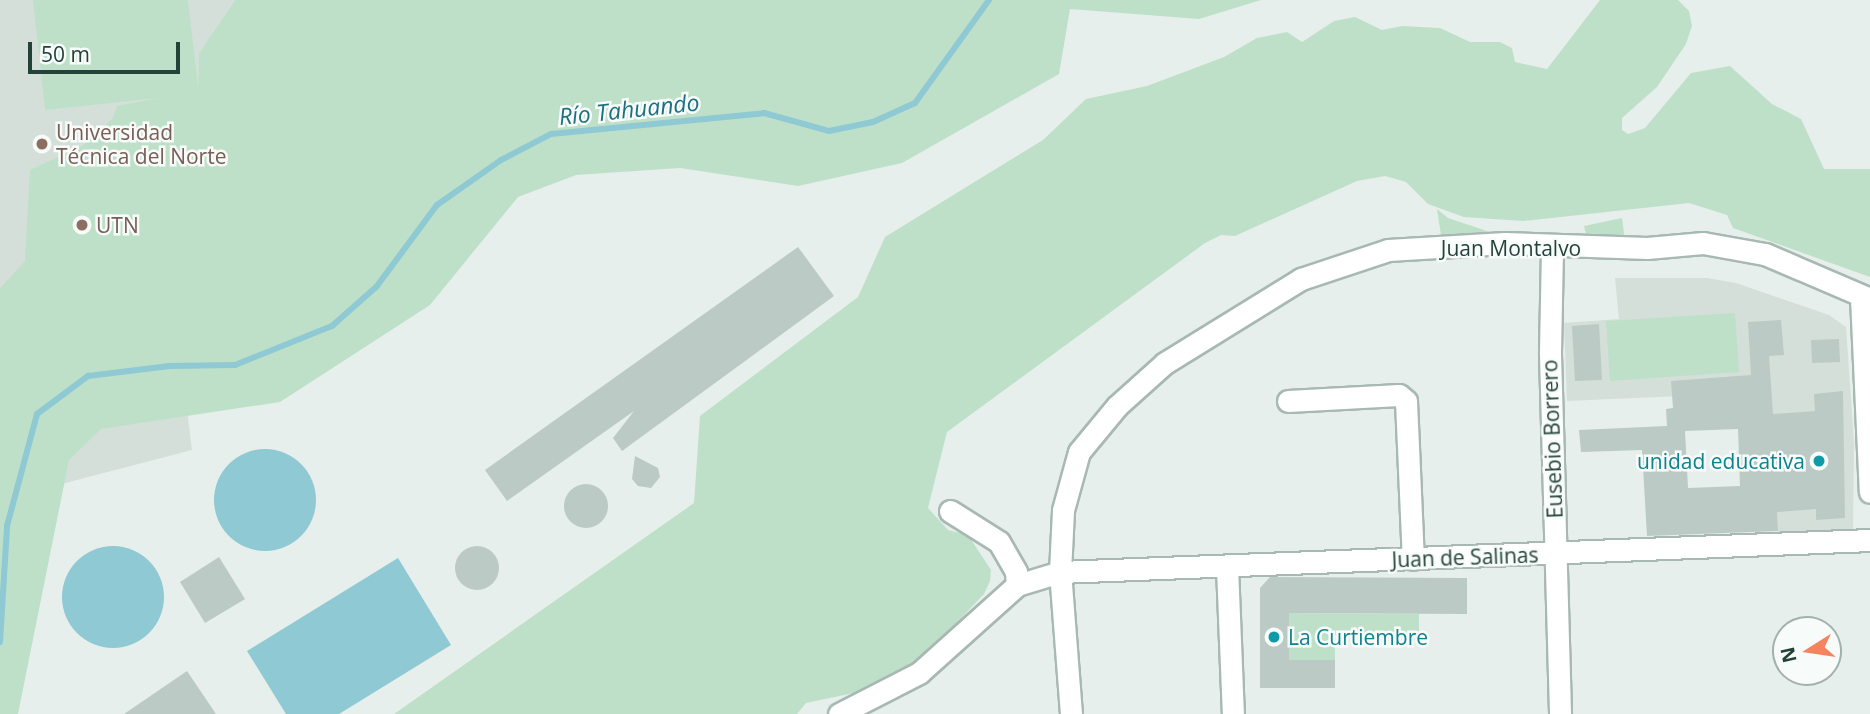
<!DOCTYPE html>
<meta charset="utf-8">
<style>
body{margin:0}
#map{position:relative;width:1870px;height:714px;overflow:hidden;background:#e6efeb;font-family:"Open Sans",sans-serif}
div>[style]{position:absolute}
.built>*{inset:0;background:#d4dfda}
.green>*{inset:0;background:#bfe0c8}
.water>*{inset:0;background:#8ec9d4}
.round{border-radius:50%}
.stream>*{height:6px;margin:-3px;padding:0 3px;transform-origin:3px;border-radius:3px;background:#8ec9d4}
.building>*{inset:0;background:#bbcac4}
.roads{filter:drop-shadow(2px 0 #a8b8b2) drop-shadow(-2px 0 #a8b8b2) drop-shadow(0 2px #a8b8b2) drop-shadow(0 -2px #a8b8b2)}
.minor>*{height:21px;margin:-10.5px;padding:0 10.5px;transform-origin:10.5px;border-radius:10.5px;background:#fff}
.dots>*{width:19px;height:19px;translate:-50% -50%;box-sizing:border-box;border:4px solid #f7fbf9;border-radius:50%}
span{translate:-50% -50%;white-space:nowrap;text-align:center;line-height:1.15;-webkit-text-stroke:5px #f7fbf9;paint-order:stroke}
.education-label{font-size:21px;color:#785e54}
.left{translate:0 -50%;text-align:left}
.street-label{font-size:21px;color:#24423a}
.culture-label{font-size:21px;color:#0d838f}
.right{translate:-100% -50%;text-align:right}
.water-label{font-size:23px;color:#1c6f80;font-style:italic}
.north{position:absolute;left:1772px;top:616px;width:70px;height:70px;box-sizing:border-box;background:#f7fbf9;border:2px solid #a3b1ad;border-radius:50%;rotate:258deg;font-size:19px;font-weight:700;line-height:28px;text-align:center;color:#24423a}
.north::after{content:'';display:block;margin:auto;width:24px;height:32px;background:#f4845f;clip-path:polygon(50% 0,100% 100%,50% 72%,0 100%)}
.scale{position:absolute;left:28px;top:42px;width:152px;height:32px;box-sizing:border-box;border:4px solid #24423a;border-top:0;padding-left:9px;font-size:21px;line-height:24px;white-space:nowrap;color:#24423a;-webkit-text-stroke:5px #f7fbf9;paint-order:stroke}
</style>
<div id="map">
<div class="built">
<div style="clip-path:polygon(0 0,235px 0,199px 53px,198px 93px,149px 101px,192px 450px,0 500px)"></div>
<div style="clip-path:polygon(1615px 278px,1707px 278px,1736px 283px,1829px 315px,1846px 327px,1854px 443px,1853px 530px,1778px 534px,1771px 392px,1567px 401px,1564px 323px,1619px 319px)"></div>
</div>
<div class="green">
<div style="clip-path:polygon(33px 0,188px 0,198px 86px,199px 53px,235px 0,1261px 0,1199px 19px,1070px 9px,1059px 74px,902px 163px,798px 186px,680px 168px,576px 175px,518px 197px,430px 305px,280px 402px,101px 429px,69px 460px,18px 714px,0 714px,0 288px,25px 261px,30px 170px,82px 146px,113px 118px,117px 106px,158px 98px,45px 110px)"></div>
<div style="clip-path:polygon(1600px 0,1678px 0,1689px 11px,1692px 26px,1686px 44px,1657px 87px,1622px 118px,1622px 130px,1628px 134px,1645px 128px,1691px 73px,1730px 66px,1772px 104px,1801px 119px,1824px 169px,1870px 169px,1870px 277px,1733px 228px,1727px 215px,1689px 203px,1523px 221px,1464px 217px,1428px 204px,1406px 182px,1385px 176px,1357px 181px,1235px 236px,1221px 235px,1205px 243px,947px 432px,928px 508px,948px 530px,968px 535px,991px 570px,990px 581px,984px 594px,913px 669px,868px 690px,806px 703px,797px 714px,394px 714px,694px 503px,700px 416px,858px 297px,885px 237px,1043px 140px,1086px 99px,1147px 86px,1224px 57px,1257px 38px,1287px 32px,1302px 42px,1334px 21px,1355px 17px,1382px 30px,1402px 26px,1440px 28px,1470px 42px,1500px 42px,1512px 48px,1515px 62px,1547px 69px)"></div>
<div style="clip-path:polygon(1437px 209px,1448px 218px,1493px 233px,1494px 237px,1442px 242px)"></div>
<div style="clip-path:polygon(1622px 218px,1626px 248px,1589px 247px,1584px 226px)"></div>
<div style="clip-path:polygon(1735px 313px,1739px 372px,1610px 381px,1606px 321px)"></div>
<div style="clip-path:polygon(1289px 613px,1419px 614px,1419px 637px,1335px 635px,1335px 660px,1289px 660px)"></div>
</div>
<div class="water">
<div class="round" style="left:214px;top:449px;width:102px;height:102px"></div>
<div class="round" style="left:62px;top:546px;width:102px;height:102px"></div>
<div style="clip-path:polygon(398px 558px,451px 645px,339px 714px,286px 714px,247px 651px)"></div>
</div>
<div class="stream">
<div style="left:0;top:642px;width:116px;rotate:-86.5deg"></div>
<div style="left:7px;top:526px;width:116px;rotate:-75deg"></div>
<div style="left:37px;top:414px;width:64px;rotate:-36.7deg"></div>
<div style="left:88px;top:376px;width:82px;rotate:-7deg"></div>
<div style="left:169px;top:366px;width:66px;rotate:-0.9deg"></div>
<div style="left:235px;top:365px;width:105px;rotate:-21.9deg"></div>
<div style="left:332px;top:326px;width:60px;rotate:-41.6deg"></div>
<div style="left:377px;top:286px;width:101px;rotate:-53.5deg"></div>
<div style="left:437px;top:205px;width:78px;rotate:-35.1deg"></div>
<div style="left:501px;top:160px;width:56px;rotate:-27.5deg"></div>
<div style="left:551px;top:134px;width:214px;rotate:-5.6deg"></div>
<div style="left:764px;top:113px;width:67px;rotate:15.5deg"></div>
<div style="left:829px;top:131px;width:45px;rotate:-11.6deg"></div>
<div style="left:873px;top:122px;width:46px;rotate:-24.3deg"></div>
<div style="left:915px;top:103px;width:127px;rotate:-54.3deg"></div>
</div>
<div class="building">
<div style="clip-path:polygon(798px 247px,834px 296px,622px 451px,613px 438px,634px 411px,507px 501px,485px 470px)"></div>
<div style="clip-path:polygon(evenodd,1781px 320px,1784px 355px,1769px 356px,1773px 414px,1815px 411px,1814px 394px,1843px 391px,1845px 518px,1816px 520px,1816px 509px,1777px 512px,1778px 531px,1647px 536px,1642px 450px,1581px 452px,1579px 430px,1667px 426px,1666px 409px,1673px 408px,1671px 381px,1751px 375px,1748px 322px,1781px 320px,1738px 429px,1740px 486px,1688px 488px,1685px 431px,1738px 429px)"></div>
<div style="clip-path:polygon(1599px 324px,1602px 380px,1575px 381px,1572px 326px)"></div>
<div style="clip-path:polygon(1839px 339px,1840px 362px,1812px 363px,1811px 340px)"></div>
<div style="clip-path:polygon(635px 456px,658px 468px,660px 477px,651px 488px,638px 486px,632px 479px)"></div>
<div class="round" style="left:564px;top:484px;width:44px;height:44px"></div>
<div class="round" style="left:455px;top:546px;width:44px;height:44px"></div>
<div style="clip-path:polygon(219px 557px,245px 599px,205px 623px,180px 582px)"></div>
<div style="clip-path:polygon(1270px 577px,1467px 578px,1467px 614px,1289px 613px,1289px 660px,1335px 660px,1335px 688px,1260px 688px,1260px 588px)"></div>
<div style="clip-path:polygon(187px 671px,216px 714px,124px 714px)"></div>
</div>
<div class="roads">
<div class="minor">
<div style="left:1552px;top:248px;width:106px;rotate:91.1deg"></div>
<div style="left:1550px;top:354px;width:360px;rotate:88.4deg"></div>
<div style="left:1861px;top:297px;width:195px;rotate:87.4deg"></div>
<div style="left:1288px;top:401px;width:111px;rotate:-3.1deg"></div>
<div style="left:1399px;top:395px;width:9px;rotate:41deg"></div>
<div style="left:1406px;top:401px;width:158px;rotate:87.5deg"></div>
<div style="left:950px;top:511px;width:58px;rotate:32.3deg"></div>
<div style="left:999px;top:542px;width:34px;rotate:60deg"></div>
<div style="left:1016px;top:572px;width:13px;rotate:86deg"></div>
<div style="left:1227px;top:567px;width:147px;rotate:87.7deg"></div>
<div style="left:839px;top:714px;width:90px;rotate:-27.1deg"></div>
<div style="left:919px;top:673px;width:132px;rotate:-41.9deg"></div>
<div style="left:1017px;top:585px;width:45px;rotate:-16.8deg"></div>
<div style="left:1060px;top:572px;width:811px;rotate:-2.26deg"></div>
<div style="left:1071px;top:714px;width:142px;rotate:-94.4deg"></div>
<div style="left:1060px;top:572px;width:62px;rotate:-87.2deg"></div>
<div style="left:1063px;top:510px;width:60px;rotate:-74.6deg"></div>
<div style="left:1079px;top:452px;width:60px;rotate:-50.4deg"></div>
<div style="left:1117px;top:406px;width:64px;rotate:-41.9deg"></div>
<div style="left:1165px;top:363px;width:160px;rotate:-31.7deg"></div>
<div style="left:1301px;top:279px;width:92px;rotate:-18.4deg"></div>
<div style="left:1388px;top:250px;width:117px;rotate:-3.4deg"></div>
<div style="left:1505px;top:243px;width:142px;rotate:2deg"></div>
<div style="left:1647px;top:248px;width:56px;rotate:-5.1deg"></div>
<div style="left:1703px;top:243px;width:63px;rotate:10.1deg"></div>
<div style="left:1765px;top:254px;width:114px;rotate:23.2deg"></div>
</div>
</div>
<div class="dots">
<div style="left:42px;top:144px;background:#8d6e63"></div>
<div style="left:82px;top:225px;background:#8d6e63"></div>
<div style="left:1819px;top:461px;background:#0f9aa8"></div>
<div style="left:1274px;top:637px;background:#0f9aa8"></div>
</div>
<div class="education-label">
<span class="left" style="left:56px;top:144px">Universidad<br>Técnica del Norte</span>
<span class="left" style="left:96px;top:225px">UTN</span>
</div>
<div class="street-label">
<span style="left:1511px;top:248px">Juan Montalvo</span>
<span style="left:1552px;top:439px;rotate:-92deg">Eusebio Borrero</span>
<span style="left:1465px;top:557px;rotate:-2deg">Juan de Salinas</span>
</div>
<div class="culture-label">
<span class="right" style="left:1805px;top:461px">unidad educativa</span>
<span class="left" style="left:1288px;top:637px">La Curtiembre</span>
</div>
<div class="water-label">
<span style="left:629px;top:109px;rotate:-6deg">Río Tahuando</span>
</div>
<div class="north">N</div>
<div class="scale">50 m</div>
</div>
